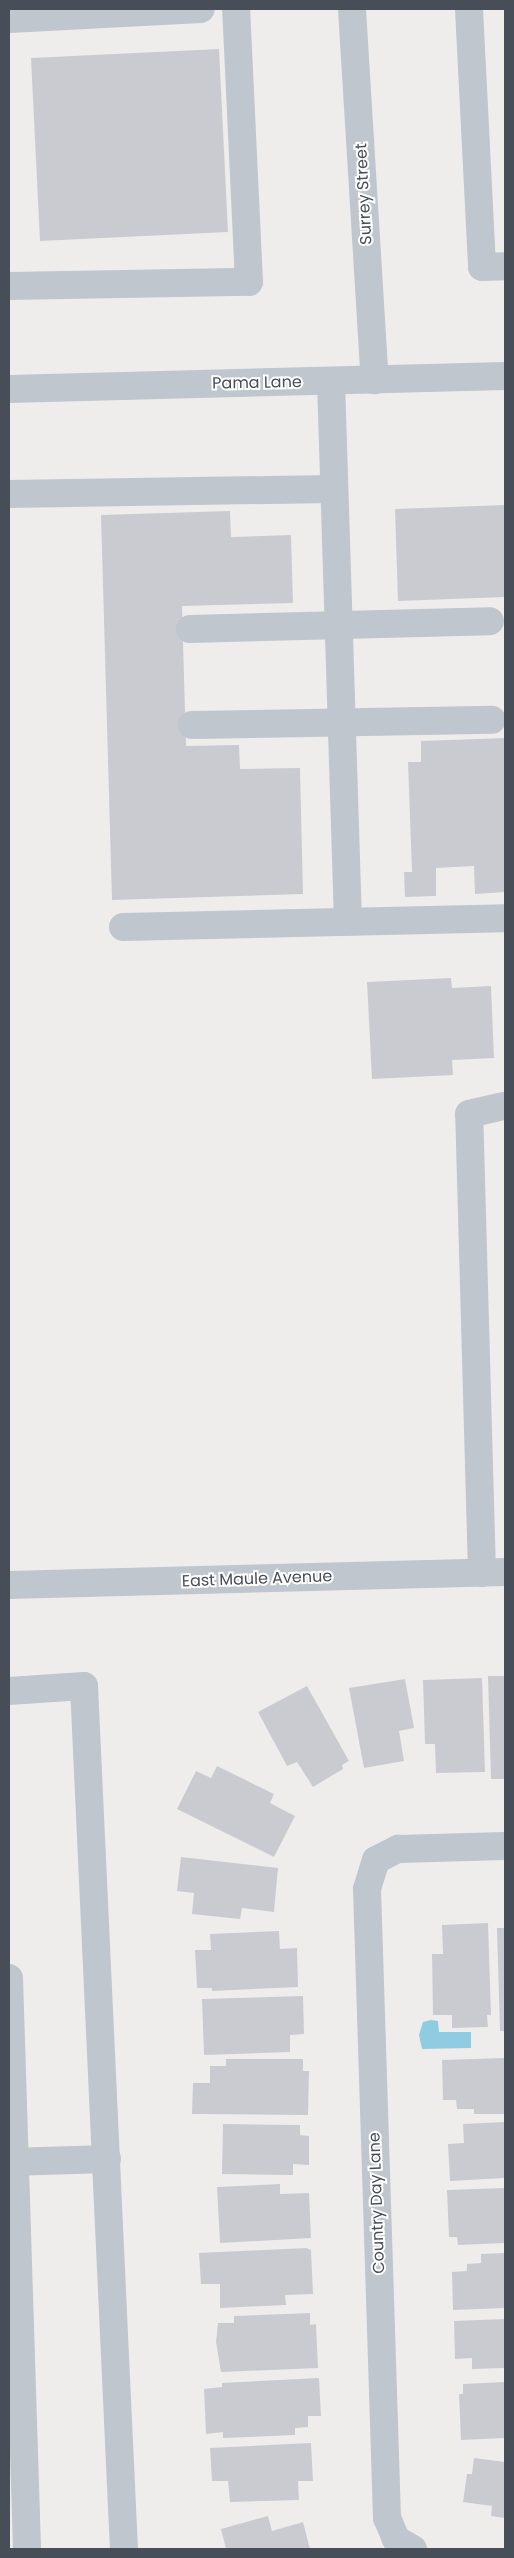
<!DOCTYPE html>
<style>
body{margin:0}
#map{position:relative;width:514px;height:2558px;overflow:hidden;background:#efedec;font-family:Poppins,sans-serif}
div>[style]{position:absolute}
.water>*{inset:0;background:#8fcce2}
.building>*{inset:0;background:#cacbd1}
.minor>*{height:28px;margin:-14px;padding:0 14px;transform-origin:14px;border-radius:14px;background:#bfc6cd}
span{translate:-50% -50%;white-space:nowrap;text-align:center;line-height:1.15;-webkit-text-stroke:4px #fff;paint-order:stroke}
.street-label{font-size:16px;color:#474e58}
.frame{position:absolute;inset:0;border:10px solid #474e58;pointer-events:none}
</style>
<div id="map">
<div class="water">
<div style="clip-path:polygon(431px 2020px,438px 2021px,439px 2032px,471px 2032px,471px 2048px,422px 2049px,419px 2035px,423px 2022px)"></div>
</div>
<div class="building">
<div style="clip-path:polygon(219px 49px,228px 232px,40px 241px,31px 58px)"></div>
<div style="clip-path:polygon(505px 505px,505px 597px,398px 601px,395px 509px)"></div>
<div style="clip-path:polygon(230px 511px,231px 537px,291px 535px,293px 603px,182px 606px,186px 746px,239px 745px,240px 769px,300px 768px,303px 894px,112px 900px,101px 515px)"></div>
<div style="clip-path:polygon(505px 738px,505px 892px,475px 894px,474px 866px,436px 868px,436px 896px,405px 897px,404px 872px,412px 872px,408px 762px,421px 762px,421px 741px)"></div>
<div style="clip-path:polygon(451px 978px,452px 988px,491px 986px,494px 1058px,452px 1060px,453px 1075px,372px 1079px,367px 982px)"></div>
<div style="clip-path:polygon(488px 1676px,505px 1676px,505px 1779px,491px 1779px)"></div>
<div style="clip-path:polygon(482px 1678px,485px 1772px,436px 1773px,435px 1744px,425px 1744px,423px 1680px)"></div>
<div style="clip-path:polygon(405px 1679px,414px 1728px,399px 1731px,404px 1761px,364px 1768px,349px 1688px)"></div>
<div style="clip-path:polygon(307px 1686px,349px 1761px,342px 1765px,343px 1769px,313px 1787px,297px 1762px,287px 1766px,258px 1712px)"></div>
<div style="clip-path:polygon(217px 1766px,274px 1794px,270px 1803px,295px 1816px,274px 1857px,177px 1809px,196px 1771px,211px 1778px)"></div>
<div style="clip-path:polygon(181px 1857px,278px 1868px,274px 1912px,242px 1908px,240px 1919px,192px 1914px,194px 1893px,177px 1891px)"></div>
<div style="clip-path:polygon(488px 1923px,491px 2015px,487px 2015px,488px 2027px,452px 2028px,452px 2015px,433px 2015px,432px 1954px,443px 1954px,442px 1925px)"></div>
<div style="clip-path:polygon(497px 1928px,505px 1928px,505px 2031px,500px 2031px)"></div>
<div style="clip-path:polygon(279px 1931px,280px 1949px,297px 1948px,298px 1987px,212px 1991px,212px 1988px,197px 1988px,195px 1950px,211px 1950px,210px 1934px)"></div>
<div style="clip-path:polygon(303px 1996px,304px 2034px,290px 2035px,290px 2052px,204px 2055px,202px 1999px)"></div>
<div style="clip-path:polygon(505px 2058px,505px 2114px,474px 2114px,474px 2109px,457px 2109px,456px 2100px,443px 2100px,442px 2060px)"></div>
<div style="clip-path:polygon(226px 2059px,303px 2059px,303px 2071px,309px 2071px,308px 2115px,192px 2114px,193px 2083px,210px 2083px,210px 2066px,226px 2066px)"></div>
<div style="clip-path:polygon(505px 2122px,505px 2178px,450px 2181px,448px 2144px,464px 2143px,463px 2124px)"></div>
<div style="clip-path:polygon(223px 2124px,300px 2125px,300px 2135px,309px 2136px,309px 2165px,293px 2164px,293px 2175px,222px 2174px)"></div>
<div style="clip-path:polygon(280px 2184px,280px 2194px,309px 2193px,311px 2238px,220px 2243px,217px 2187px)"></div>
<div style="clip-path:polygon(505px 2188px,505px 2243px,458px 2245px,457px 2237px,449px 2237px,447px 2190px)"></div>
<div style="clip-path:polygon(306px 2248px,311px 2250px,313px 2294px,285px 2295px,286px 2305px,220px 2308px,220px 2284px,201px 2284px,199px 2253px)"></div>
<div style="clip-path:polygon(505px 2253px,505px 2308px,453px 2310px,452px 2272px,467px 2271px,467px 2264px,481px 2263px,481px 2254px)"></div>
<div style="clip-path:polygon(310px 2313px,310px 2325px,316px 2324px,318px 2368px,221px 2372px,216px 2342px,218px 2323px,234px 2323px,234px 2316px)"></div>
<div style="clip-path:polygon(505px 2319px,505px 2368px,472px 2369px,472px 2358px,455px 2359px,454px 2321px)"></div>
<div style="clip-path:polygon(319px 2378px,321px 2416px,308px 2416px,308px 2427px,295px 2428px,295px 2435px,223px 2438px,223px 2432px,206px 2434px,204px 2389px,222px 2387px,222px 2383px)"></div>
<div style="clip-path:polygon(505px 2382px,505px 2438px,461px 2440px,459px 2394px,463px 2394px,463px 2384px)"></div>
<div style="clip-path:polygon(311px 2443px,313px 2481px,298px 2481px,299px 2500px,230px 2502px,228px 2481px,212px 2481px,210px 2448px)"></div>
<div style="clip-path:polygon(474px 2458px,505px 2462px,505px 2518px,491px 2516px,492px 2506px,463px 2502px,467px 2474px,472px 2474px)"></div>
<div style="clip-path:polygon(268px 2516px,272px 2531px,303px 2522px,310px 2549px,226px 2549px,221px 2529px)"></div>
</div>
<div class="minor">
<div style="left:352px;top:9px;width:372px;rotate:86.5deg"></div>
<div style="left:469px;top:9px;width:258px;rotate:87.1deg"></div>
<div style="left:482px;top:267px;width:23px;rotate:-2deg"></div>
<div style="left:9px;top:19px;width:192px;rotate:-3deg"></div>
<div style="left:9px;top:286px;width:240px;rotate:-1deg"></div>
<div style="left:249px;top:282px;width:273px;rotate:-92.7deg"></div>
<div style="left:331px;top:381px;width:541px;rotate:88.2deg"></div>
<div style="left:9px;top:389px;width:496px;rotate:-1.5deg"></div>
<div style="left:9px;top:494px;width:324px;rotate:-0.9deg"></div>
<div style="left:190px;top:629px;width:300px;rotate:-1.5deg"></div>
<div style="left:192px;top:725px;width:300px;rotate:-1deg"></div>
<div style="left:123px;top:927px;width:382px;rotate:-1.3deg"></div>
<div style="left:482px;top:1573px;width:459px;rotate:-91.6deg"></div>
<div style="left:469px;top:1114px;width:37px;rotate:-13deg"></div>
<div style="left:9px;top:1585px;width:496px;rotate:-1.5deg"></div>
<div style="left:9px;top:1691px;width:75px;rotate:-3.8deg"></div>
<div style="left:84px;top:1686px;width:864px;rotate:87.35deg"></div>
<div style="left:9px;top:1978px;width:571px;rotate:88.19deg"></div>
<div style="left:9px;top:2162px;width:98px;rotate:-1.8deg"></div>
<div style="left:413px;top:2549px;width:20px;rotate:-150deg"></div>
<div style="left:396px;top:2539px;width:23px;rotate:-113deg"></div>
<div style="left:387px;top:2518px;width:629px;rotate:-91.82deg"></div>
<div style="left:367px;top:1889px;width:30px;rotate:-73deg"></div>
<div style="left:376px;top:1860px;width:25px;rotate:-27deg"></div>
<div style="left:398px;top:1849px;width:107px;rotate:-1.6deg"></div>
</div>
<div class="street-label">
<span style="left:364px;top:194px;rotate:-93deg">Surrey Street</span>
<span style="left:257px;top:383px;rotate:-1deg">Pama Lane</span>
<span style="left:257px;top:1579px;rotate:-2deg">East Maule Avenue</span>
<span style="left:377px;top:2203px;rotate:-92deg">Country Day Lane</span>
</div>
<div class="frame"></div>
</div>
